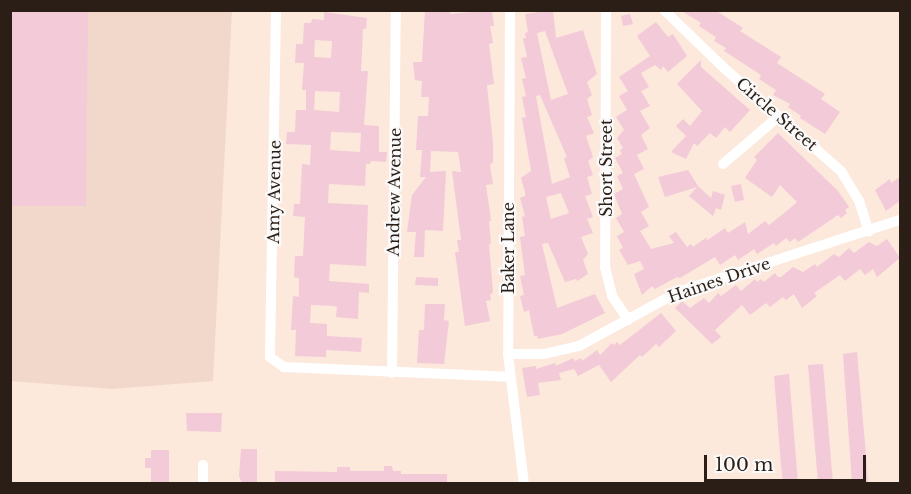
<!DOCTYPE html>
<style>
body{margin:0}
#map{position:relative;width:911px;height:494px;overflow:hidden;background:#fde8dc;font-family:"Libre Baskerville",serif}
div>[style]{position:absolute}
.built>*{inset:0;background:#f1d8ca}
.building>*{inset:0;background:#f2cad8}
.minor>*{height:10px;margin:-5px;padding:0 5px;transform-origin:5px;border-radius:5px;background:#fff}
span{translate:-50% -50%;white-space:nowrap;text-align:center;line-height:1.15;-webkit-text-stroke:4.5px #fafafa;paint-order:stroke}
.street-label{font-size:16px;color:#2a1e16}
.frame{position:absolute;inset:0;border:12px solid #2a1e16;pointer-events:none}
.scale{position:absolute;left:704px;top:455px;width:162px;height:27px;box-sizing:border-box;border:3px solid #2a1e16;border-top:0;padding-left:8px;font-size:18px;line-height:21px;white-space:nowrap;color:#2a1e16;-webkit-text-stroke:4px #fafafa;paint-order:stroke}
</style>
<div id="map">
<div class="built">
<div style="clip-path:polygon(10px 11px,232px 11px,213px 381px,112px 389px,11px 381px)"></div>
</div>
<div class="building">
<div style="clip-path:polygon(10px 10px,88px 10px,86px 206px,10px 206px)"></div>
<div style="clip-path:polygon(425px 10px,451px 10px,450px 14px,492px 10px,494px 26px,490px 26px,493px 43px,489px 44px,494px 84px,487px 85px,493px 143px,493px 162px,490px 165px,493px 184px,486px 185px,491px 221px,489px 221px,491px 244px,489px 244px,493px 292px,490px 295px,491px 300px,486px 301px,490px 321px,465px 326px,455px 252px,459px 252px,457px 240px,461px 240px,452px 171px,461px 172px,458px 152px,431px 151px,430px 172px,446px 171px,443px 231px,425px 230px,424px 257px,414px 257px,416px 232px,407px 232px,412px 195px,426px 177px,420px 177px,422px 150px,416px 150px,418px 116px,428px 116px,429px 97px,421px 97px,422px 81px,415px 80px,413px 62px,422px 62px)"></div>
<div style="clip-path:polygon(evenodd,553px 10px,556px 38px,583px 30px,597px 74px,587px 82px,592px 95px,587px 99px,592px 115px,587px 117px,594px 133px,586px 136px,593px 157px,588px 161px,593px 175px,587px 177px,592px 194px,585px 196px,593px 217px,587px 219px,593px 233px,581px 237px,588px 254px,583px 260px,588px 274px,577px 281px,576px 279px,565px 282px,548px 243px,542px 244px,557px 308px,595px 294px,605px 313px,562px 334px,538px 339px,537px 336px,534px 336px,529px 310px,524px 312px,520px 296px,524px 295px,520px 276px,525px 275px,520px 237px,525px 236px,522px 217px,525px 216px,520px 198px,525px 196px,525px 192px,521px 178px,531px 171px,522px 118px,526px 117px,522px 97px,526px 96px,522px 79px,526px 78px,521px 58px,527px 57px,523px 38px,526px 38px,525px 33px,528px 32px,525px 14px,553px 10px,545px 31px,568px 94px,551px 100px,537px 33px,545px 31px,553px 10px,540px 95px,567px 157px,564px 158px,570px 177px,552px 184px,536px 96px,540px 95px,553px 10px,561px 193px,569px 213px,551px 219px,546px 197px,561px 193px)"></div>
<div style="clip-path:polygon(680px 10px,715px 10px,743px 28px,740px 31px,781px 57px,777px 63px,825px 94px,821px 99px,840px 112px,825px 134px,800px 118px,801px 116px,788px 107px,790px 104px,773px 95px,776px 90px,759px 79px,761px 75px,724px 51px,726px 48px,714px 41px,716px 37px,699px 26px,701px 23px)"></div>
<div style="clip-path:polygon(evenodd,324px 12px,367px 18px,366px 29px,363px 29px,361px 71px,368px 71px,364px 125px,379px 126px,379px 152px,387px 152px,386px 162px,371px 161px,370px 164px,366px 164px,365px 186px,329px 184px,328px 203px,368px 205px,366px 266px,330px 264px,329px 281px,369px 284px,369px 293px,359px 292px,358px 319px,336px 317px,337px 307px,334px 306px,311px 305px,310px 323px,327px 324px,327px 336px,362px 338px,361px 352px,326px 350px,326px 357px,295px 356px,296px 330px,291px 330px,293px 296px,299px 297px,299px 278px,294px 277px,295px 256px,303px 256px,305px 217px,293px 216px,294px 204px,300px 204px,302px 164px,310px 165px,311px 145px,286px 144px,287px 132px,295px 132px,296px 110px,306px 110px,306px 90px,302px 90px,304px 63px,295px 63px,296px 44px,303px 44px,304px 23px,311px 23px,312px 19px,324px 20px,324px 12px,315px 40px,332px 41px,331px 58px,314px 57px,315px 40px,324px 12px,315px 91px,340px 92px,339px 112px,314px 110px,315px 91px,324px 12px,331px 132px,361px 133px,360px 152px,330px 150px,331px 132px)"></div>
<div style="clip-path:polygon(630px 14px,633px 24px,623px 26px,621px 16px)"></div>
<div style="clip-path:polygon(656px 22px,668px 37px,673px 34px,687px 56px,668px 72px,663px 66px,661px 70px,655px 65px,641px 73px,649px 87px,641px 91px,650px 106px,640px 111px,650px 128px,641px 135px,648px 149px,637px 155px,644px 169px,634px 174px,649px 207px,641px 212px,649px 226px,640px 231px,651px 249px,674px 243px,669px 236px,676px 232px,687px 247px,691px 244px,693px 247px,707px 237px,706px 241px,725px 228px,728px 233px,745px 222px,748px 234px,765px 221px,769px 225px,788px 210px,797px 202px,780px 185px,772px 197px,745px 178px,757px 160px,754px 157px,778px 133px,838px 191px,849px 207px,845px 210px,847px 213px,841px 218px,838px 215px,798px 242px,795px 238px,790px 242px,786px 238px,776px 246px,774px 243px,757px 254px,754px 249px,738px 260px,735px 255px,720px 265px,715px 257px,680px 278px,677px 277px,655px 289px,652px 286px,642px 295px,634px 274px,644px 269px,640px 261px,628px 265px,619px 250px,623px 248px,617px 236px,624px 232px,616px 218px,622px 214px,614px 194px,623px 189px,617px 176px,623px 173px,615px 158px,622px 154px,620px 150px,623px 148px,617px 138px,624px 130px,616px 117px,627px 110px,619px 96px,628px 91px,619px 77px,650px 56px,637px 36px)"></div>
<div style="clip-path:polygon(701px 60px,701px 67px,750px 110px,730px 132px,725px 127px,716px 138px,710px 133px,697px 146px,694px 143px,686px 159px,671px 152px,686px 136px,676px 126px,683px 119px,690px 126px,702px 111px,677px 84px)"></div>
<div style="clip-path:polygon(688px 170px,698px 186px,711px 198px,713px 191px,725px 195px,721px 210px,716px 208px,713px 216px,689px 196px,697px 187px,665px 197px,658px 177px)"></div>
<div style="clip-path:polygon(900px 177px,900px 201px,886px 211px,875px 190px,890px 179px,891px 183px)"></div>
<div style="clip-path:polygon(741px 184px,744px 200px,735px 202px,731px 186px)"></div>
<div style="clip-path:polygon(887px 239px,900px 258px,877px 277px,873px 269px,865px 275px,860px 269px,845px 281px,840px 275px,814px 293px,817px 296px,802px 308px,794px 294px,786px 300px,783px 297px,770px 307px,766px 303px,750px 315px,742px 305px,715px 330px,721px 337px,712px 344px,675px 308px,682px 301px,690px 308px,704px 298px,709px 303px,718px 293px,721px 296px,736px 285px,741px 291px,755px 279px,757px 282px,761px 279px,764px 282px,775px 273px,778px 277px,781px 277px,793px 267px,803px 272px,815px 264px,817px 267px,834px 254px,839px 257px,849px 248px,854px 253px,869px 242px,877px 246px)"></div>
<div style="clip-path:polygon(416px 277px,438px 278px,438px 286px,415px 285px)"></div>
<div style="clip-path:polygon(425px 304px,445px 304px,444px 320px,449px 321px,444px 364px,417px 363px,419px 330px,424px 330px)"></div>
<div style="clip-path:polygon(661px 313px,676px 331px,659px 347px,656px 344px,642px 357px,640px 355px,611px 382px,599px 365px,578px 376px,574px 369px,559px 373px,561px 380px,538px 383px,540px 395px,527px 397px,522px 368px,536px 366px,536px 369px,555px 363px,556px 366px,573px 358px,575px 361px,581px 358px,582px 361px,597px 350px,600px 355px,612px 343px,614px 345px,617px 342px,620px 345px)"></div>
<div style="clip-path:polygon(857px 352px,865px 444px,868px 483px,852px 483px,843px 354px)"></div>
<div style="clip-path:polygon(823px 364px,831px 460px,833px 483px,818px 483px,808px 365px)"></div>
<div style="clip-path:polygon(789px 374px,798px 483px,783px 483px,781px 465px,774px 376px)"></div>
<div style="clip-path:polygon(186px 413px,222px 413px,221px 432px,187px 431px)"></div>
<div style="clip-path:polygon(241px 449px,257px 449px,257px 483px,242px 483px,239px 476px)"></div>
<div style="clip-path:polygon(151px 450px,169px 450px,169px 483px,151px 483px,151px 468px,145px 468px,145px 458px,151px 458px)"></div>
<div style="clip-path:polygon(384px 466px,392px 466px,393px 471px,401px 471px,401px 474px,447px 474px,447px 483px,275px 483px,275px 471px,337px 472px,337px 467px,350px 467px,350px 471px,384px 471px)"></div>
</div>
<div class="minor">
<div style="left:276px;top:10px;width:347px;rotate:91deg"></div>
<div style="left:270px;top:357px;width:17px;rotate:36deg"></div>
<div style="left:284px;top:367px;width:226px;rotate:2.5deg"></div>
<div style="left:510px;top:10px;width:344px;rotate:90.3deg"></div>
<div style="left:508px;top:354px;width:131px;rotate:83deg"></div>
<div style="left:606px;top:10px;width:257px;rotate:90.2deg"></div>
<div style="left:605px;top:267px;width:30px;rotate:76deg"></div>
<div style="left:612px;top:296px;width:29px;rotate:56deg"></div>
<div style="left:664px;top:10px;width:83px;rotate:44deg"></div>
<div style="left:724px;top:68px;width:156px;rotate:41.4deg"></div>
<div style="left:841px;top:171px;width:35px;rotate:59deg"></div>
<div style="left:859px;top:201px;width:32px;rotate:72deg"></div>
<div style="left:723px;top:164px;width:74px;rotate:-40.6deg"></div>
<div style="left:508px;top:354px;width:36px"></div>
<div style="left:544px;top:354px;width:36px;rotate:-13deg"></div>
<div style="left:579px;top:346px;width:113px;rotate:-28.6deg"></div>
<div style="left:678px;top:292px;width:233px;rotate:-18deg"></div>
<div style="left:392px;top:373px;width:363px;rotate:-89.4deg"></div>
<div style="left:203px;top:465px;width:19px;rotate:90deg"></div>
</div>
<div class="street-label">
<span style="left:777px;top:114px;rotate:41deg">Circle Street</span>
<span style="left:606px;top:168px;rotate:-90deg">Short Street</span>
<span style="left:274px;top:192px;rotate:-89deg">Amy Avenue</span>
<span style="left:394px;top:192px;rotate:-89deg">Andrew Avenue</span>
<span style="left:508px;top:248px;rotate:-90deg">Baker Lane</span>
<span style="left:719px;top:280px;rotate:-19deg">Haines Drive</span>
</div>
<div class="frame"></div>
<div class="scale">100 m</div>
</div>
